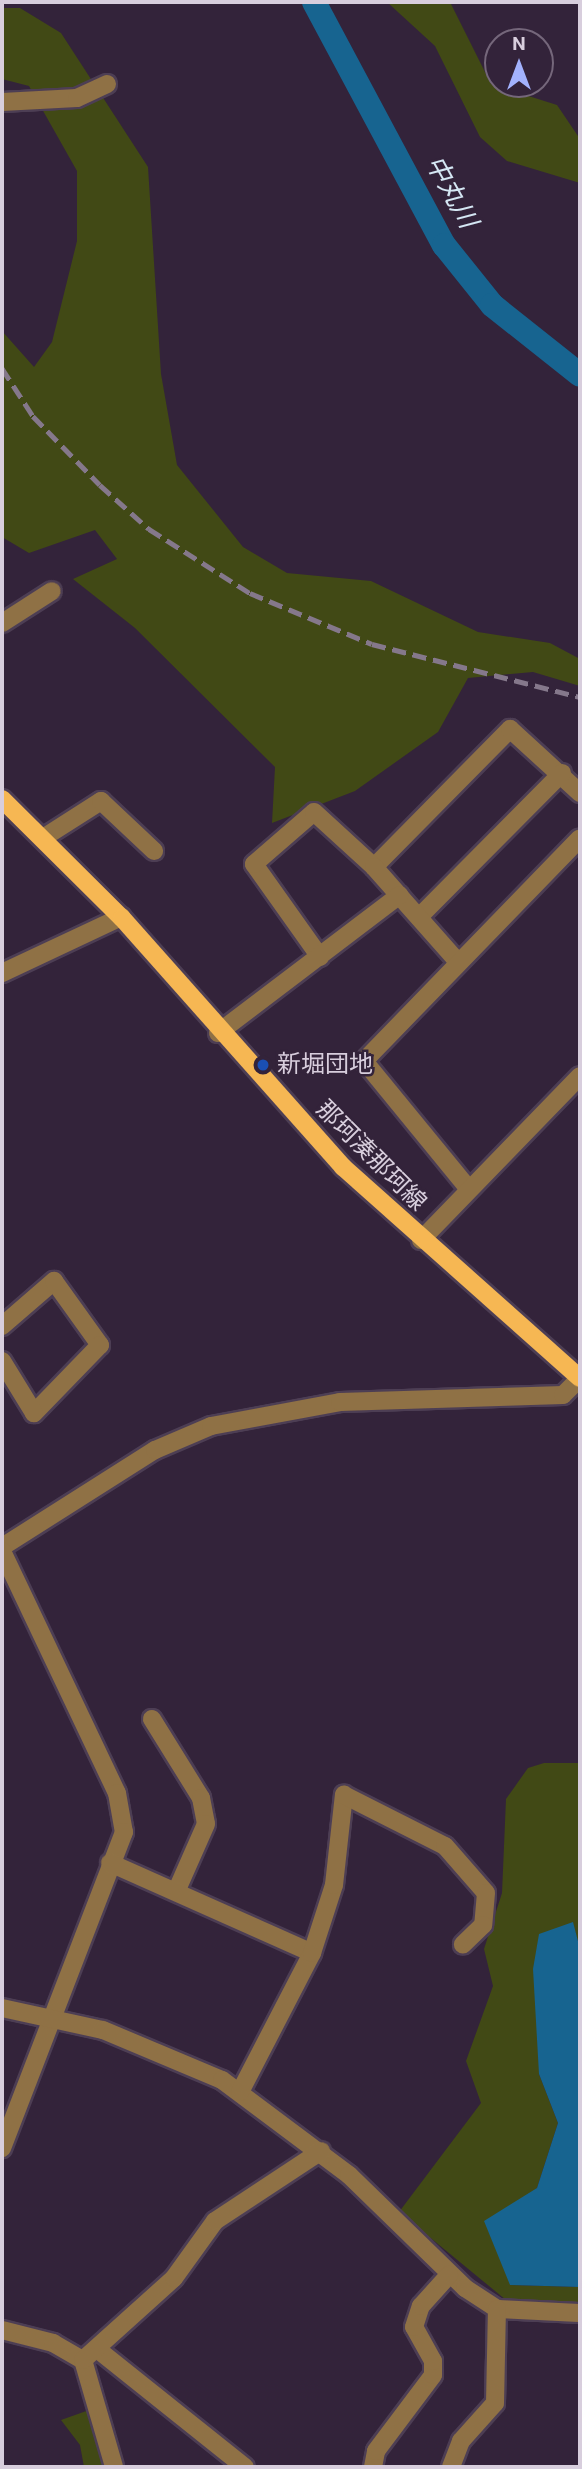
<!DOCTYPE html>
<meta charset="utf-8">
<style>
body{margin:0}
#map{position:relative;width:582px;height:2469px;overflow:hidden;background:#33233a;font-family:Roboto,"Noto Sans JP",sans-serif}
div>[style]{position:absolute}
.green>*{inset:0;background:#414915}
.water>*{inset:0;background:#176490}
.river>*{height:24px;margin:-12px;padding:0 12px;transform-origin:12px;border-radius:12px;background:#176490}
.roads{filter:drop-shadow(2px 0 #4d3e54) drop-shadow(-2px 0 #4d3e54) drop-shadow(0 2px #4d3e54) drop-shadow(0 -2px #4d3e54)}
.minor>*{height:18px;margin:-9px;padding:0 9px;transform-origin:9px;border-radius:9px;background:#8f7145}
.major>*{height:18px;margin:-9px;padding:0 9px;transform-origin:9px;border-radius:9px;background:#f6b753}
.rail>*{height:4.5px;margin-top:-2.25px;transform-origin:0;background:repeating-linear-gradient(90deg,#85788b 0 14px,transparent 0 21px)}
.dots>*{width:19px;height:19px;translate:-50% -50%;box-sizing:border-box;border:4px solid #33233a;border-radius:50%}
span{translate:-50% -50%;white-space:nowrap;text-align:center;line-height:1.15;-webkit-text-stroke:5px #33233a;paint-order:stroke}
.poi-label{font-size:24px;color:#d8cedd}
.left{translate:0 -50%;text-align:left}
.street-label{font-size:24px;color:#d8cedd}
.water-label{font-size:26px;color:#d5e7f4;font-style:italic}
.frame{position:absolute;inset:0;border:4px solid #d8cedd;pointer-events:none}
.north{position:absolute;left:484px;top:28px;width:70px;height:70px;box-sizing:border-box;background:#33233a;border:2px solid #75677b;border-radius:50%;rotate:0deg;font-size:19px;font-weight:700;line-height:28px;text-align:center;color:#d8cedd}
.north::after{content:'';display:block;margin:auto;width:24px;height:32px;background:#a3b2fd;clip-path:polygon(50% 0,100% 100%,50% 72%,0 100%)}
</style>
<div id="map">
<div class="green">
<div style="clip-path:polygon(387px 2px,450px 2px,491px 84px,557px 105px,580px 139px,580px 183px,507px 161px,480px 137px,435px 46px)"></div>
<div style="clip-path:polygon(2px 8px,20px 8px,61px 33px,148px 167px,161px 374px,177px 465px,243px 547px,287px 573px,371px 581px,478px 632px,550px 643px,580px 659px,580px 686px,533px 672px,468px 678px,438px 732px,355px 791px,272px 823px,275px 767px,135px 628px,73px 579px,117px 559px,95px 530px,29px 553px,2px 537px,2px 331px,34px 367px,52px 342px,77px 241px,77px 171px,29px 86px,2px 79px)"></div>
<div style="clip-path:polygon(544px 1763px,580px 1763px,580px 1949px,572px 1922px,539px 2074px,558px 2123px,537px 2188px,511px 2210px,510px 2285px,580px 2287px,580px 2304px,506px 2300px,399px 2212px,481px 2103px,466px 2061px,493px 1986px,484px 1949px,502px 1893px,506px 1799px,528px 1768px)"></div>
<div style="clip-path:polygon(92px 2409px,106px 2467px,84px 2467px,80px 2445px,61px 2420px)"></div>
</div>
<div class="water">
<div style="clip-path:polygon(573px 1922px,580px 1949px,580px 2287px,510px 2285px,484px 2221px,537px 2188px,558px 2123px,539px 2074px,533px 1969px,539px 1934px)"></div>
</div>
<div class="river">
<div style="left:314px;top:2px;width:276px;rotate:61.9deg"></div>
<div style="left:444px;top:245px;width:77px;rotate:51.3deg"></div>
<div style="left:492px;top:305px;width:112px;rotate:38.5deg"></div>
</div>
<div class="roads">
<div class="minor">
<div style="left:2px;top:102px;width:75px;rotate:-3.1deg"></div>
<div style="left:77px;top:98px;width:33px;rotate:-25deg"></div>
<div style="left:2px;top:623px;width:59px;rotate:-32.6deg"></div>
<div style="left:43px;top:838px;width:69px;rotate:-32.5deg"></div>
<div style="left:101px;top:801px;width:73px;rotate:43.3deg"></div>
<div style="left:374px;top:867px;width:194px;rotate:-45.4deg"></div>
<div style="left:510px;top:729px;width:95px;rotate:42.4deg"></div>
<div style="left:419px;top:917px;width:203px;rotate:-45.2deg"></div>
<div style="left:320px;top:957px;width:114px;rotate:-125.4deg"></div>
<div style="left:254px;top:864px;width:79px;rotate:-40.9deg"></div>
<div style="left:314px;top:812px;width:81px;rotate:42.5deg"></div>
<div style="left:374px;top:867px;width:127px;rotate:48.5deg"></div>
<div style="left:2px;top:973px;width:132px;rotate:-25.2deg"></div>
<div style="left:218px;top:1033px;width:228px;rotate:-37.2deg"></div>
<div style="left:468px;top:1188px;width:164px;rotate:-129.3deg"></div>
<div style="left:364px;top:1061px;width:310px;rotate:-45.9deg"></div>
<div style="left:421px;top:1240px;width:228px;rotate:-45.9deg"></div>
<div style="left:2px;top:1326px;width:69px;rotate:-40.9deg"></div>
<div style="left:54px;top:1281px;width:79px;rotate:54.3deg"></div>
<div style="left:100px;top:1345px;width:95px;rotate:134.1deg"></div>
<div style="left:34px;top:1413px;width:61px;rotate:-121.6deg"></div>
<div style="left:2px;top:1547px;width:181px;rotate:-32.4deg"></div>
<div style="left:155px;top:1450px;width:61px;rotate:-23.2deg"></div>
<div style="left:211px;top:1426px;width:131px;rotate:-10.5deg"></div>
<div style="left:340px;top:1402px;width:223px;rotate:-1.8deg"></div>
<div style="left:563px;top:1395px;width:24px;rotate:-45deg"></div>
<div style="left:2px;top:1551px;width:268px;rotate:64.6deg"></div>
<div style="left:117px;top:1793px;width:40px;rotate:80deg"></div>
<div style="left:124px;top:1832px;width:339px;rotate:111.1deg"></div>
<div style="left:152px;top:1719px;width:93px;rotate:58.2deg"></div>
<div style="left:201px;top:1798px;width:26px;rotate:79deg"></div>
<div style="left:206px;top:1824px;width:74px;rotate:113.8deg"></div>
<div style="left:110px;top:1863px;width:221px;rotate:24deg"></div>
<div style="left:2px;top:2008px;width:103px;rotate:12.3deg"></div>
<div style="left:103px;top:2030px;width:129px;rotate:22.8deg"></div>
<div style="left:222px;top:2080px;width:159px;rotate:36.8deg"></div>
<div style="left:349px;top:2175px;width:162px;rotate:44.2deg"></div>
<div style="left:465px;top:2288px;width:38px;rotate:33deg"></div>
<div style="left:497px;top:2309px;width:83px;rotate:2.8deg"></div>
<div style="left:240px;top:2092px;width:157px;rotate:-62.6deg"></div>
<div style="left:312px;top:1953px;width:71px;rotate:-72.1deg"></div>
<div style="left:334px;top:1885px;width:91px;rotate:-83.7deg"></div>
<div style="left:344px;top:1795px;width:113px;rotate:26.8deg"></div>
<div style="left:445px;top:1846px;width:62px;rotate:48.9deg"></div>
<div style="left:486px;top:1893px;width:32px;rotate:95deg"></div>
<div style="left:483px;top:1925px;width:28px;rotate:136deg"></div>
<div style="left:2px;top:2330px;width:53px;rotate:14.3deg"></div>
<div style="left:53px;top:2343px;width:34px;rotate:30deg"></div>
<div style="left:83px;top:2360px;width:111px;rotate:73.8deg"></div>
<div style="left:97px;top:2349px;width:189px;rotate:38.6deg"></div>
<div style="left:83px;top:2360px;width:122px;rotate:-42deg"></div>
<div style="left:174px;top:2278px;width:70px;rotate:-54.3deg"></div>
<div style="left:215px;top:2221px;width:127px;rotate:-33.4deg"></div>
<div style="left:373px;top:2467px;width:16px;rotate:-79deg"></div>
<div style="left:376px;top:2451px;width:95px;rotate:-53.1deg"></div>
<div style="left:433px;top:2375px;width:14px;rotate:-90deg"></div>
<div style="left:433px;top:2361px;width:39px;rotate:-119deg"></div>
<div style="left:414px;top:2327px;width:22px;rotate:-72deg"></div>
<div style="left:421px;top:2306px;width:42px;rotate:-47.9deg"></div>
<div style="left:451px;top:2467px;width:28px;rotate:-69deg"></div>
<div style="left:461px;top:2441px;width:51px;rotate:-48.2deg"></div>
<div style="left:495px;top:2403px;width:94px;rotate:-88.8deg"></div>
</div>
<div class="major">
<div style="left:2px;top:799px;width:169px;rotate:44.8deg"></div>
<div style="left:122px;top:918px;width:333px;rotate:48.4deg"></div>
<div style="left:343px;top:1167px;width:317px;rotate:41.7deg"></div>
</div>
</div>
<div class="rail">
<div style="left:2px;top:368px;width:57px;rotate:57.1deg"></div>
<div style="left:33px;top:416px;width:96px;rotate:45.8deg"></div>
<div style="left:100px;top:485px;width:66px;rotate:41.9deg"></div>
<div style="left:149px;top:529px;width:120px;rotate:32.4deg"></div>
<div style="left:250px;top:593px;width:132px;rotate:22.7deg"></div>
<div style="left:372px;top:644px;width:215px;rotate:14.3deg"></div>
</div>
<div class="dots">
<div style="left:263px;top:1065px;background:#1a4fb4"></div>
</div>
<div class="poi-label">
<span class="left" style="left:277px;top:1065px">新堀団地</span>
</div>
<div class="street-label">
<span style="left:371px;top:1156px;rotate:45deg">那珂湊那珂線</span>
</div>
<div class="water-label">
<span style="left:451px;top:192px;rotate:61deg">中丸川</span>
</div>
<div class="frame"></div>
<div class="north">N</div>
</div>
